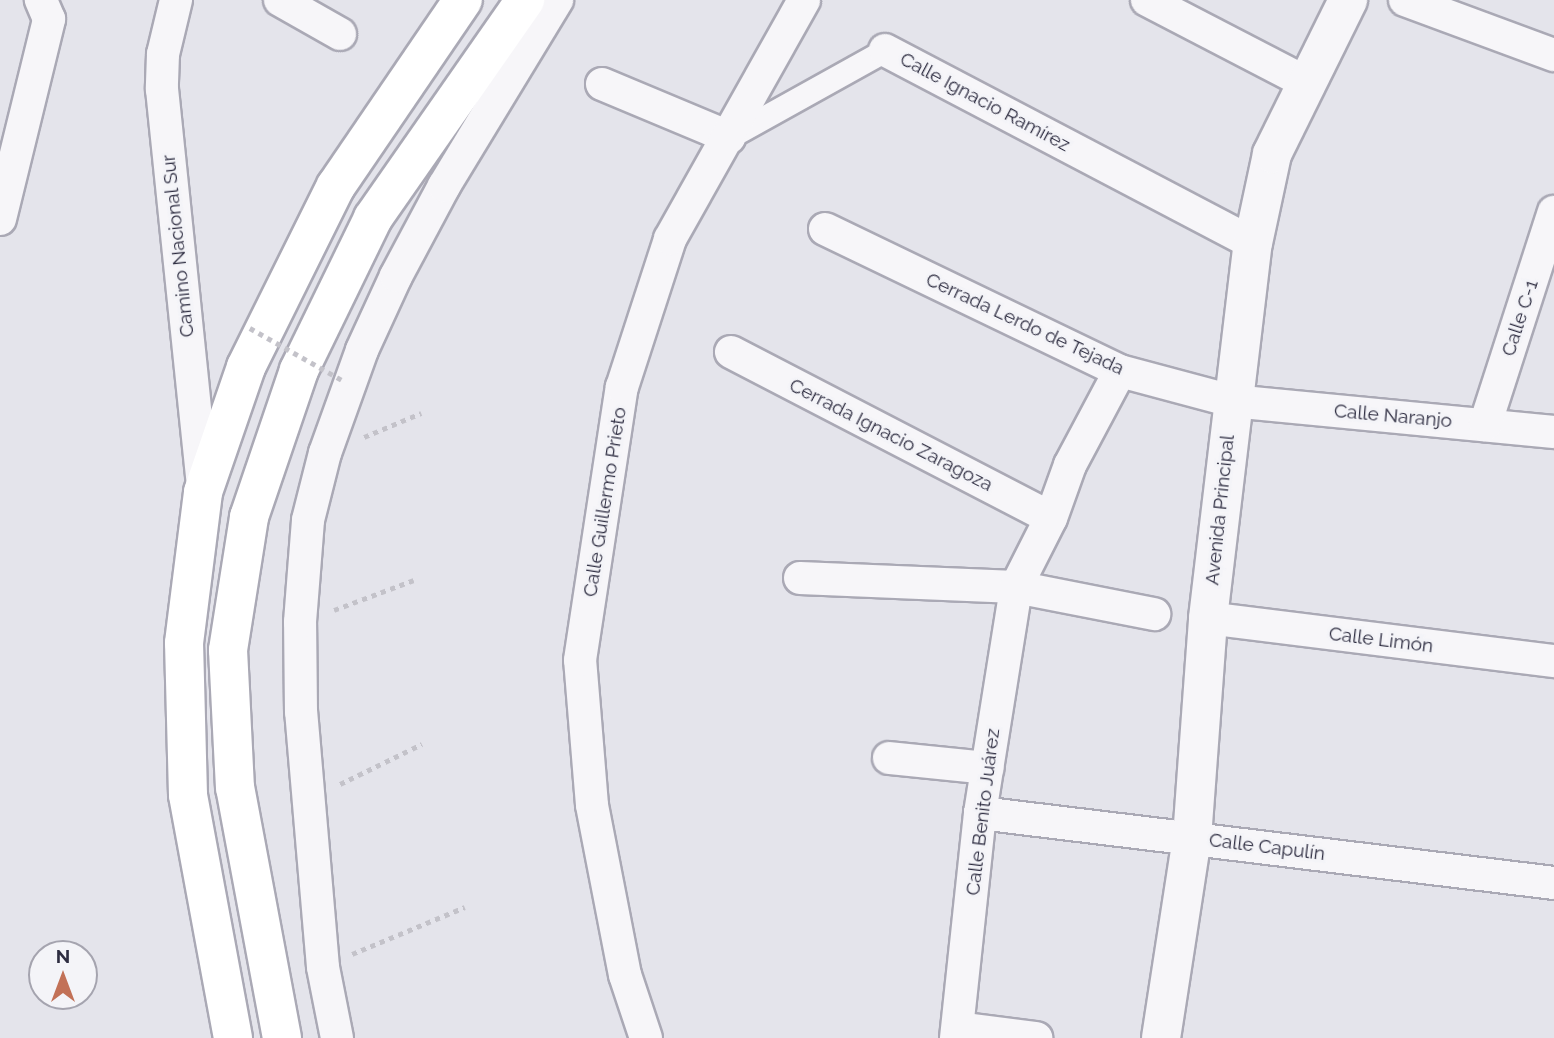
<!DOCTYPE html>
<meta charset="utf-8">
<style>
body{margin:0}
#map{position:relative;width:1554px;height:1038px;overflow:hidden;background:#e4e4eb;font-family:Raleway,sans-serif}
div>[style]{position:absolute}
.path>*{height:4.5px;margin-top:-2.25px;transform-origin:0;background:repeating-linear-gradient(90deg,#c3c2c9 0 5px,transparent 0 10px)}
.roads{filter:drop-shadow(2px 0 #aaa9b5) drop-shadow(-2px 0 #aaa9b5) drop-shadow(0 2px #aaa9b5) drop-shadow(0 -2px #aaa9b5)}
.pedestrian>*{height:23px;margin:-11.5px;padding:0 11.5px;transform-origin:11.5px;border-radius:11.5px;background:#f7f6f9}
.minor>*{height:32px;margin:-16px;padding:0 16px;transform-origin:16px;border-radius:16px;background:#f7f6f9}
.tertiary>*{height:38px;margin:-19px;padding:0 19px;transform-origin:19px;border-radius:19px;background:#f7f6f9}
.trunk>*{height:38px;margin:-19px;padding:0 19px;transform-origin:19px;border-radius:19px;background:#fff}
.path-bridge>*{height:4.5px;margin-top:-2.25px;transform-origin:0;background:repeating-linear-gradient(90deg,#c3c2c9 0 5px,transparent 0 10px)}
span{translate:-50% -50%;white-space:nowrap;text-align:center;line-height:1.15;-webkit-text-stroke:6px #f4f4f8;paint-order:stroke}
.street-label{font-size:19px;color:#2e2d41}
.north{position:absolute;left:28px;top:940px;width:70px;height:70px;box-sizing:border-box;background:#f4f4f8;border:2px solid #a5a4af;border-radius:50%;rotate:0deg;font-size:19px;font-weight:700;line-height:28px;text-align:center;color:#2e2d41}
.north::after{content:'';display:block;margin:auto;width:24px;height:32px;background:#c27157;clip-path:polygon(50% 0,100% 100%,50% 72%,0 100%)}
</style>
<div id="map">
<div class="path">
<div style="left:364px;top:437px;width:62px;rotate:-22.8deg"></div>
<div style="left:334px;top:610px;width:85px;rotate:-20.6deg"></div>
<div style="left:340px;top:784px;width:91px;rotate:-26deg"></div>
<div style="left:352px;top:954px;width:122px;rotate:-22.6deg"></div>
</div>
<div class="roads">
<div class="pedestrian">
<div style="left:729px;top:137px;width:179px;rotate:-29.1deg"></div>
</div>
<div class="minor">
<div style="left:176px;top:0;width:56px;rotate:103.5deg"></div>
<div style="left:163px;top:54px;width:35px;rotate:92deg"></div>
<div style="left:162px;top:89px;width:402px;rotate:84.1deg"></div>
<div style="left:280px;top:0;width:69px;rotate:29.5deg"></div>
<div style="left:1147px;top:0;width:180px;rotate:27.4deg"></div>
<div style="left:1405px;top:0;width:159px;rotate:20.3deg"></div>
<div style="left:885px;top:50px;width:416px;rotate:27.7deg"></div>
<div style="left:602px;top:84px;width:138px;rotate:22.7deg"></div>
<div style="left:0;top:219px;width:206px;rotate:-76.2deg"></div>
<div style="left:49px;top:19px;width:21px;rotate:-113deg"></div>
<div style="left:825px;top:229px;width:327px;rotate:25.7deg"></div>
<div style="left:1120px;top:371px;width:116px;rotate:15deg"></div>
<div style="left:1232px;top:401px;width:323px;rotate:5.5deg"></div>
<div style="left:731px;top:352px;width:360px;rotate:27.4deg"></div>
<div style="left:1485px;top:425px;width:224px;rotate:-72.1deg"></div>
<div style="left:800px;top:578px;width:216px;rotate:2.4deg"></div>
<div style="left:1016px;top:587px;width:141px;rotate:11.1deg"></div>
<div style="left:1208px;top:618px;width:349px;rotate:7.1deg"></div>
<div style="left:889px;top:758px;width:99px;rotate:5.8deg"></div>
<div style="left:980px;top:813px;width:578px;rotate:6.95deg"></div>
<div style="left:958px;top:1028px;width:79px;rotate:7.3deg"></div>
<div style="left:337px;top:1038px;width:72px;rotate:-101.2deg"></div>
<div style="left:323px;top:967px;width:256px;rotate:-94.9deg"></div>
<div style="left:301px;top:712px;width:90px;rotate:-90.6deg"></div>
<div style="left:300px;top:622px;width:102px;rotate:-85.5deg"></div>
<div style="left:308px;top:520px;width:69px;rotate:-75.8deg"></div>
<div style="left:325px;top:453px;width:109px;rotate:-70.2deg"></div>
<div style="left:362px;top:350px;width:81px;rotate:-65.3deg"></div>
<div style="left:396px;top:276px;width:102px;rotate:-61.9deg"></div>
<div style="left:444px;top:186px;width:218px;rotate:-58.7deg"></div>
<div style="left:646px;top:1038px;width:66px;rotate:-108.4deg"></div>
<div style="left:625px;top:975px;width:173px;rotate:-101deg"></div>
<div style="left:592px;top:805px;width:145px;rotate:-94.7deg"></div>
<div style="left:580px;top:660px;width:276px;rotate:-81.3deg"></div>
<div style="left:622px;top:387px;width:156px;rotate:-72deg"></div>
<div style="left:670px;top:239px;width:274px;rotate:-60.7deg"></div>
<div style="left:956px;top:1038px;width:226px;rotate:-83.9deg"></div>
<div style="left:980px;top:813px;width:229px;rotate:-80.9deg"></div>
<div style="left:1016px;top:587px;width:77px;rotate:-63.1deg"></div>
<div style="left:1051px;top:518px;width:56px;rotate:-70.3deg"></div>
<div style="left:1070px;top:465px;width:106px;rotate:-62deg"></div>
</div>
<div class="tertiary">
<div style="left:1161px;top:1038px;width:202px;rotate:-81.2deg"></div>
<div style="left:1192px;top:838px;width:221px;rotate:-85.8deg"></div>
<div style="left:1208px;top:618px;width:378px;rotate:-83.2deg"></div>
<div style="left:1253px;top:243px;width:91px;rotate:-77.9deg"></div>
<div style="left:1272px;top:154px;width:172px;rotate:-63.7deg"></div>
</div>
<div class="trunk">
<div style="left:233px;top:1038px;width:247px;rotate:-100.5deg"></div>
<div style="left:188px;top:795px;width:152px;rotate:-91.5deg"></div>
<div style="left:184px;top:643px;width:152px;rotate:-82.8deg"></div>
<div style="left:203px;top:492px;width:132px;rotate:-71deg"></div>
<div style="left:246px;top:367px;width:202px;rotate:-63.6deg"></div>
<div style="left:336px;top:186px;width:225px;rotate:-55.7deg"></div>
<div style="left:282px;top:1038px;width:254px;rotate:-100.6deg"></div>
<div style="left:235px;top:788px;width:138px;rotate:-92.9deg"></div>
<div style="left:228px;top:650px;width:135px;rotate:-81deg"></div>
<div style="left:249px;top:517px;width:155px;rotate:-71.2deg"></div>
<div style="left:299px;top:370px;width:169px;rotate:-64deg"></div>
<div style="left:373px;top:218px;width:266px;rotate:-55.1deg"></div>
</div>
</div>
<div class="path-bridge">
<div style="left:250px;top:328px;width:106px;rotate:29.5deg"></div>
</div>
<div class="street-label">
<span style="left:985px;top:102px;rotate:28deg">Calle Ignacio Ramírez</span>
<span style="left:178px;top:246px;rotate:-96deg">Camino Nacional Sur</span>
<span style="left:1520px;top:318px;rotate:-72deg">Calle C-1</span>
<span style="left:1025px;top:324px;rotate:25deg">Cerrada Lerdo de Tejada</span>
<span style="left:1393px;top:416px;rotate:5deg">Calle Naranjo</span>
<span style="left:891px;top:435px;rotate:27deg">Cerrada Ignacio Zaragoza</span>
<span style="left:605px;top:502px;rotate:-81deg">Calle Guillermo Prieto</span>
<span style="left:1220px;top:510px;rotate:-84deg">Avenida Principal</span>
<span style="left:1381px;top:640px;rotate:7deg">Calle Limón</span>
<span style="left:983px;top:812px;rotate:-83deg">Calle Benito Juárez</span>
<span style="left:1267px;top:847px;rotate:7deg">Calle Capulín</span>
</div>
<div class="north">N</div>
</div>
